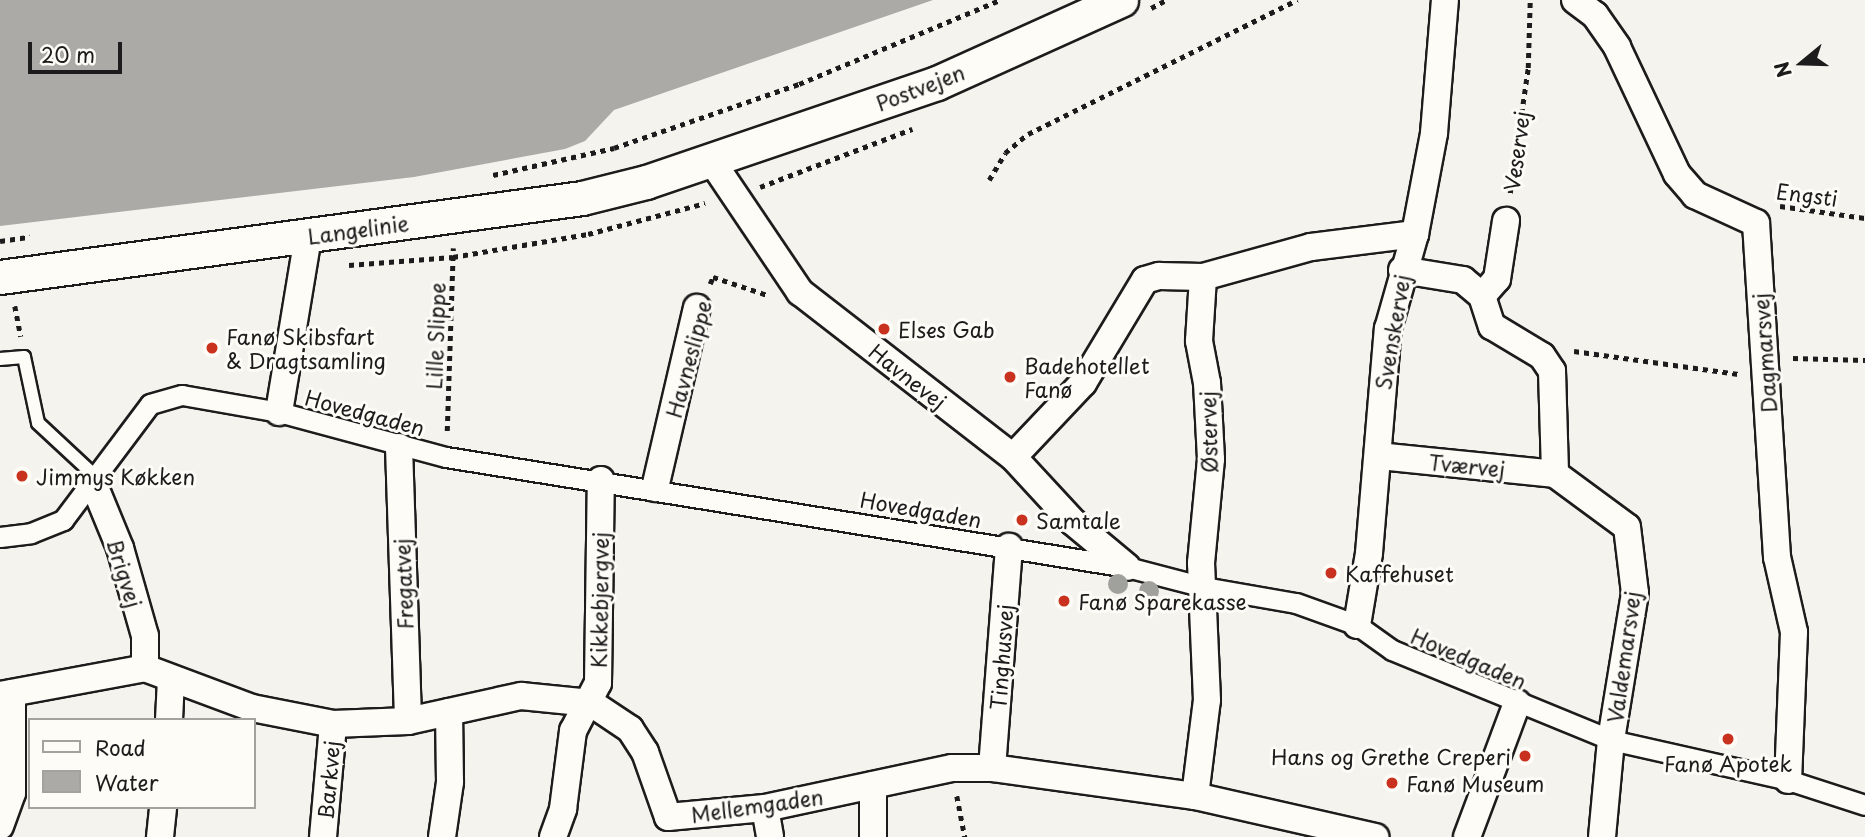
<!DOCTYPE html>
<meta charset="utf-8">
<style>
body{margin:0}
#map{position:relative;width:1865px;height:837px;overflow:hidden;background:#f4f3ee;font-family:"Playpen Sans",sans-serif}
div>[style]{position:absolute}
.water>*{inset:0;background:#abaaa6}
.path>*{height:4.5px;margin-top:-2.25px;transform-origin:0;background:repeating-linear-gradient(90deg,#1c1c1c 0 5px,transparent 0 10px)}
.roads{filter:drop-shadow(2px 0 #1c1c1c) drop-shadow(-2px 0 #1c1c1c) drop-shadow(0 2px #1c1c1c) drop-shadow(0 -2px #1c1c1c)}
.service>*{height:12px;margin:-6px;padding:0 6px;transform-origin:6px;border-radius:6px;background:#fdfcf7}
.pedestrian>*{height:19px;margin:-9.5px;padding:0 9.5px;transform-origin:9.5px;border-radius:9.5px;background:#fdfcf7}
.minor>*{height:26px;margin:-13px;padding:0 13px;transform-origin:13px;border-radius:13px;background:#fdfcf7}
.tertiary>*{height:33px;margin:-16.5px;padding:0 16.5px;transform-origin:16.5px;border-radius:16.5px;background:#fdfcf7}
.trees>*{width:20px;height:20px;margin:-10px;border-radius:50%;background:#a0a09d}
.dots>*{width:19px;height:19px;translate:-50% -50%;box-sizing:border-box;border:4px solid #fdfcf7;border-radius:50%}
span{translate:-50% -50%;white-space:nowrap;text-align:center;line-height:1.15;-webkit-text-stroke:6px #fdfcf7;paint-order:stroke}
.street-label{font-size:21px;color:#1c1c1c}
.poi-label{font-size:21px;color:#1c1c1c}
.left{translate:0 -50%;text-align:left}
.right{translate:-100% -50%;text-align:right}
.legend{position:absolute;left:28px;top:718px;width:228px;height:91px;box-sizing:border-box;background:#fdfcf7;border:2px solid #a3a29f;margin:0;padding:9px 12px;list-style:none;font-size:21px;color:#1c1c1c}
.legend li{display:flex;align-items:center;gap:14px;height:35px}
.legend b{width:35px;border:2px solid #a3a29f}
.north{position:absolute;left:1767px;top:28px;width:70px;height:70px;-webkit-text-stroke:5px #fdfcf7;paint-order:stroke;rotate:251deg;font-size:19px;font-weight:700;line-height:28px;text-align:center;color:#1c1c1c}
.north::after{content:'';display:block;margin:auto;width:24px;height:32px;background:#1c1c1c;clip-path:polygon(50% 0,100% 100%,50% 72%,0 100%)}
.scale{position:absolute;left:28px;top:42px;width:94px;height:32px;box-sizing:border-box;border:4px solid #1c1c1c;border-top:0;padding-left:9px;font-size:21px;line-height:24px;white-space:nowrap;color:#1c1c1c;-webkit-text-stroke:5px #fdfcf7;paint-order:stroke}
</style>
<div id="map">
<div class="water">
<div style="clip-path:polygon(0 0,933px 0,614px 110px,585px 141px,565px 149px,414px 177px,0 226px)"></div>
</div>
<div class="path">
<div style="left:1151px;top:8px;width:17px;rotate:-28deg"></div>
<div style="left:493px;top:175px;width:124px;rotate:-12.6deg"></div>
<div style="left:614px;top:148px;width:196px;rotate:-19.1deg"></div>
<div style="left:799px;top:84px;width:218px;rotate:-22.7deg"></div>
<div style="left:989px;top:180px;width:31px;rotate:-59deg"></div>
<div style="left:1005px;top:153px;width:30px;rotate:-40deg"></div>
<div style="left:1028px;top:134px;width:301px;rotate:-26.5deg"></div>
<div style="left:760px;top:187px;width:163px;rotate:-20.9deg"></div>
<div style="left:1510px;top:193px;width:126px;rotate:-81.8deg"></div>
<div style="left:1528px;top:68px;width:68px;rotate:-88.3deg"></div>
<div style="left:1780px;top:206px;width:86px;rotate:8deg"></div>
<div style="left:0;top:241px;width:30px;rotate:-8deg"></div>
<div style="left:349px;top:265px;width:104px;rotate:-4.4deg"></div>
<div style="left:453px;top:257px;width:137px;rotate:-9.7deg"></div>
<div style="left:588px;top:234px;width:121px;rotate:-14.8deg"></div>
<div style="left:710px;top:284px;width:8px;rotate:-67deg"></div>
<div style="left:713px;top:277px;width:57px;rotate:18.4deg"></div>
<div style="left:15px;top:306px;width:31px;rotate:79deg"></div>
<div style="left:1574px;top:351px;width:166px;rotate:8deg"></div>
<div style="left:1793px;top:358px;width:72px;rotate:1.6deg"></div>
<div style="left:447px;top:431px;width:183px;rotate:-88.1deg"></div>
<div style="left:957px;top:796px;width:42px;rotate:79deg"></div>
</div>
<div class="roads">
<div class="service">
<div style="left:0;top:359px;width:24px;rotate:-5deg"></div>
<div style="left:24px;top:357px;width:67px;rotate:78deg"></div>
<div style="left:38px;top:423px;width:78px;rotate:42.9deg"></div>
</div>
<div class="pedestrian">
<div style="left:0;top:537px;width:31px;rotate:-7deg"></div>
<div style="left:31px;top:533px;width:35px;rotate:-22deg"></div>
<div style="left:63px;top:520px;width:145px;rotate:-53.1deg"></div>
<div style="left:150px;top:404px;width:33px;rotate:-16deg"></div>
<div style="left:182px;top:395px;width:98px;rotate:9.9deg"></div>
<div style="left:279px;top:412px;width:173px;rotate:15.1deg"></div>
<div style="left:446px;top:457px;width:690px;rotate:9.18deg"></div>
<div style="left:1127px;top:567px;width:80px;rotate:14.6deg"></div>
<div style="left:1204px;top:587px;width:93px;rotate:9.9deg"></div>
<div style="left:1296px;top:603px;width:65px;rotate:19.8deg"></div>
<div style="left:1357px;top:625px;width:43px;rotate:35.5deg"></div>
<div style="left:1392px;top:650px;width:237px;rotate:22.3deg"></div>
<div style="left:1611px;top:740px;width:181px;rotate:12.7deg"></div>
<div style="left:1788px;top:780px;width:81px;rotate:18deg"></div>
</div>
<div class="minor">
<div style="left:1575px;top:0;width:25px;rotate:37deg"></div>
<div style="left:1595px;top:15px;width:39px;rotate:55deg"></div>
<div style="left:1617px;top:47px;width:140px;rotate:64.7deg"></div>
<div style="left:1677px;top:174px;width:28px;rotate:49deg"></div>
<div style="left:1695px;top:195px;width:67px;rotate:24.7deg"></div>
<div style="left:1756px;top:223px;width:335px;rotate:86.4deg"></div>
<div style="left:1777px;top:557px;width:77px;rotate:77.2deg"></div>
<div style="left:1794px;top:632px;width:148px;rotate:92.3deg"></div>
<div style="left:713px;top:163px;width:156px;rotate:56deg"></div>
<div style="left:800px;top:292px;width:269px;rotate:37.8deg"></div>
<div style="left:1013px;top:457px;width:88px;rotate:47.3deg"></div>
<div style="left:1073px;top:522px;width:70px;rotate:39.8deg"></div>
<div style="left:1402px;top:270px;width:62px;rotate:9.3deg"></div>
<div style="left:1463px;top:280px;width:25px;rotate:40deg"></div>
<div style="left:1482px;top:296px;width:32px;rotate:72deg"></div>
<div style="left:1492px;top:326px;width:58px;rotate:31deg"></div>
<div style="left:1542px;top:356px;width:18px;rotate:56deg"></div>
<div style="left:1552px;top:371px;width:103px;rotate:88.3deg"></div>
<div style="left:1555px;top:474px;width:89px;rotate:36.4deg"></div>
<div style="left:1627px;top:527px;width:66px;rotate:83.1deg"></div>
<div style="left:1635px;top:593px;width:149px;rotate:99.3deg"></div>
<div style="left:1611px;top:740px;width:97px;rotate:95.3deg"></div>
<div style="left:1482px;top:296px;width:23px;rotate:-49deg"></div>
<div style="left:1497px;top:279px;width:59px;rotate:-81.2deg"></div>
<div style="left:279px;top:412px;width:178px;rotate:-80.6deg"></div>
<div style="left:399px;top:447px;width:274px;rotate:88.1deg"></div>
<div style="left:1378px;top:456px;width:178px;rotate:5.8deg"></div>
<div style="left:1013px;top:457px;width:102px;rotate:-46.6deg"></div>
<div style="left:1083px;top:383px;width:120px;rotate:-59deg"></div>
<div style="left:1145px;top:280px;width:15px;rotate:-16deg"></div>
<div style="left:1159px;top:276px;width:44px;rotate:1.3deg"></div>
<div style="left:1203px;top:277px;width:112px;rotate:-15.5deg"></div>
<div style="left:1311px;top:247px;width:105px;rotate:-7.1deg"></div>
<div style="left:92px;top:480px;width:74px;rotate:67.6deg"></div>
<div style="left:120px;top:548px;width:91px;rotate:74.1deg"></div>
<div style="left:145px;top:636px;width:32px;rotate:90deg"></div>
<div style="left:655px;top:488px;width:185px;rotate:-76.9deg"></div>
<div style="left:1357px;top:625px;width:73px;rotate:-80.5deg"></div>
<div style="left:1369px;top:553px;width:225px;rotate:-85.2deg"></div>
<div style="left:1388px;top:329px;width:99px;rotate:-74.1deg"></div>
<div style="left:1415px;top:234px;width:103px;rotate:-79.3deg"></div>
<div style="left:1434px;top:133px;width:133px;rotate:-85.3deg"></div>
<div style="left:0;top:695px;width:147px;rotate:-10.5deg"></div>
<div style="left:145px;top:668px;width:114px;rotate:20.5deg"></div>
<div style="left:252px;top:708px;width:83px;rotate:11.2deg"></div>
<div style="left:333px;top:724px;width:75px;rotate:-2.3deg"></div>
<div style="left:408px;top:721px;width:116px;rotate:-12.5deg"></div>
<div style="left:521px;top:696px;width:70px;rotate:5.7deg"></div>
<div style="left:591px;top:703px;width:47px;rotate:33.7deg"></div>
<div style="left:630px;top:729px;width:27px;rotate:57deg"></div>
<div style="left:645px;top:752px;width:69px;rotate:70.5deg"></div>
<div style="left:668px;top:817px;width:97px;rotate:-5.3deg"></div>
<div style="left:765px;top:808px;width:191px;rotate:-12.1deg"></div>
<div style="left:952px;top:768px;width:40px"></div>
<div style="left:992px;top:768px;width:205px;rotate:7.9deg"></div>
<div style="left:1195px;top:796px;width:185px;rotate:12.8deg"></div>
<div style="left:169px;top:720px;width:41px;rotate:-87.2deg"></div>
<div style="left:992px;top:768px;width:222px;rotate:-85.6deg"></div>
<div style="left:1195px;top:796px;width:97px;rotate:-82.9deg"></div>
<div style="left:1207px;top:700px;width:137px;rotate:-92.5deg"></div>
<div style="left:1201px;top:563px;width:104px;rotate:-84.5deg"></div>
<div style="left:1211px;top:459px;width:76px;rotate:-93deg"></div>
<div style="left:1207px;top:383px;width:43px;rotate:-100.8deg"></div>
<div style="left:1199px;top:341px;width:64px;rotate:-86.4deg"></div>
<div style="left:765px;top:808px;width:29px;rotate:80deg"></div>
<div style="left:0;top:826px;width:35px;rotate:-70deg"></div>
<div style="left:12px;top:793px;width:100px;rotate:-90deg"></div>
<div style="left:160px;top:837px;width:30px;rotate:-84deg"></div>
<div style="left:323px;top:837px;width:113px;rotate:-84.9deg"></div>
<div style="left:442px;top:837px;width:56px;rotate:-81.7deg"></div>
<div style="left:450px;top:782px;width:70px;rotate:-90.8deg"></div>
<div style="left:553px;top:837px;width:30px;rotate:-70deg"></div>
<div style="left:563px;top:809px;width:79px;rotate:-82.7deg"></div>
<div style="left:573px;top:731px;width:54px;rotate:-62.5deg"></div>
<div style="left:598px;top:683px;width:203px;rotate:-89.2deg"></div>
<div style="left:873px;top:837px;width:52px;rotate:-90deg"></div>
<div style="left:1467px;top:837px;width:143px;rotate:-69.5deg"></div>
</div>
<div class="tertiary">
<div style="left:0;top:277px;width:587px;rotate:-7.73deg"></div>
<div style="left:582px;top:198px;width:66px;rotate:-14deg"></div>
<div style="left:646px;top:182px;width:307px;rotate:-18.8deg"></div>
<div style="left:937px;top:83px;width:202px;rotate:-24.3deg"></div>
</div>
</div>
<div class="trees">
<div style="left:1118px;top:584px"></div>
<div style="left:1149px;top:591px"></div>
</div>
<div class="dots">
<div style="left:884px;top:329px;background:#c8321e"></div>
<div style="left:212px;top:348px;background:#c8321e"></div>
<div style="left:1010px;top:377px;background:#c8321e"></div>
<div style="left:22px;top:476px;background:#c8321e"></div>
<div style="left:1022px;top:520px;background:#c8321e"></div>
<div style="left:1331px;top:573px;background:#c8321e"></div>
<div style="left:1064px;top:601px;background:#c8321e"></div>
<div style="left:1728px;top:739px;background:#c8321e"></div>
<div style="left:1525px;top:756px;background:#c8321e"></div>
<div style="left:1392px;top:783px;background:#c8321e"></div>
</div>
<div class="street-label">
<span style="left:920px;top:87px;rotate:-21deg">Postvejen</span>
<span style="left:1516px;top:151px;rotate:-82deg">Veservej</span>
<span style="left:1807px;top:194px;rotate:7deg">Engsti</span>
<span style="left:358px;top:229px;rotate:-8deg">Langelinie</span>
<span style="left:1392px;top:332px;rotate:-80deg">Svenskervej</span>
<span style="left:435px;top:336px;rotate:-88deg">Lille Slippe</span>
<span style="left:1764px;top:353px;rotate:-94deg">Dagmarsvej</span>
<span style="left:688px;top:359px;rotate:-75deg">Havneslippe</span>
<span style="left:908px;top:376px;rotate:38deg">Havnevej</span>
<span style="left:365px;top:412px;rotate:15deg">Hovedgaden</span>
<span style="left:1208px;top:432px;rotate:-91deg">Østervej</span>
<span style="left:1467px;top:465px;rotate:6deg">Tværvej</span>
<span style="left:921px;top:509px;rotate:10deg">Hovedgaden</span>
<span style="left:125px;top:573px;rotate:73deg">Brigvej</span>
<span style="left:403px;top:584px;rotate:-92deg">Fregatvej</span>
<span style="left:599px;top:600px;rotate:-89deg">Kikkebjergvej</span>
<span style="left:1001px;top:657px;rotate:-86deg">Tinghusvej</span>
<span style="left:1623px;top:657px;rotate:-82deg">Valdemarsvej</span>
<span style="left:1469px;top:658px;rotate:23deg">Hovedgaden</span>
<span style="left:328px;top:780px;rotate:-85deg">Barkvej</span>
<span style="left:757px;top:805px;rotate:-8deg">Mellemgaden</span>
</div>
<div class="poi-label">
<span class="left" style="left:898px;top:329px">Elses Gab</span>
<span class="left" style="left:226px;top:348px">Fanø Skibsfart<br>&amp; Dragtsamling</span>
<span class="left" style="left:1024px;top:377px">Badehotellet<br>Fanø</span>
<span class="left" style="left:36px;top:476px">Jimmys Køkken</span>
<span class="left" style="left:1036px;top:520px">Samtale</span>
<span class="left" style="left:1345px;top:573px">Kaffehuset</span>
<span class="left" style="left:1078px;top:601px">Fanø Sparekasse</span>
<span class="right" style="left:1511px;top:756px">Hans og Grethe Creperi</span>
<span style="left:1728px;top:763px">Fanø Apotek</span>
<span class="left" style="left:1406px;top:783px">Fanø Museum</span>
</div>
<ul class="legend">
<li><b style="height:9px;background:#fdfcf7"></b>Road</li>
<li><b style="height:19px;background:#abaaa6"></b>Water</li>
</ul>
<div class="north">N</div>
<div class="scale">20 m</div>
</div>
